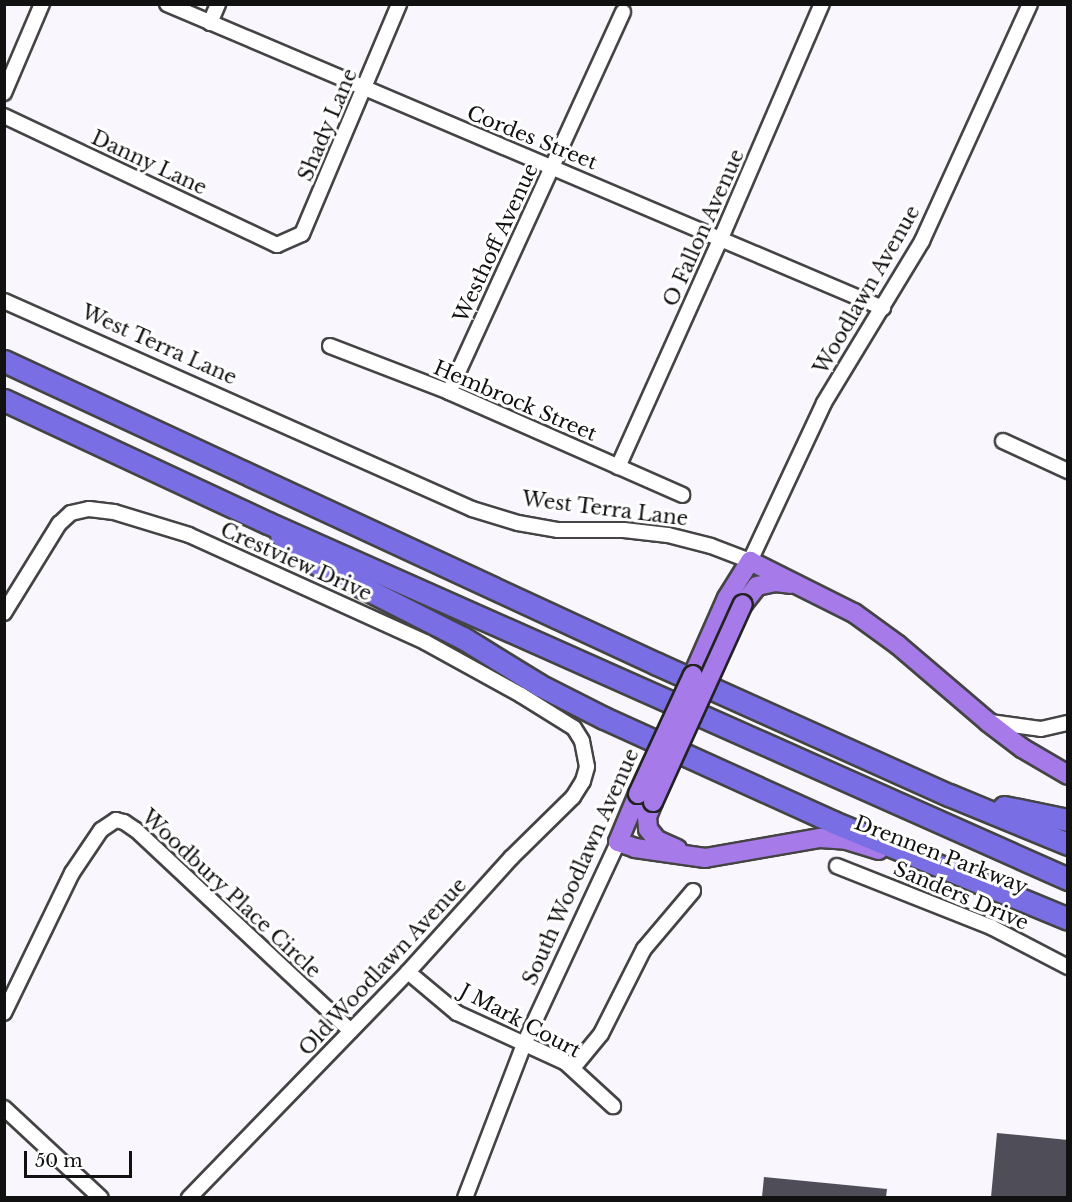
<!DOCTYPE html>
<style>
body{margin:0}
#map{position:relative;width:1072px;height:1202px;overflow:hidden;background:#f9f6fe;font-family:"Libre Baskerville",serif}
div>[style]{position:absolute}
.building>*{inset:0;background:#4f4e58}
.roads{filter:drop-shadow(2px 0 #444) drop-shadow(-2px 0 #444) drop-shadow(0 2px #444) drop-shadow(0 -2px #444)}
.minor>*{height:14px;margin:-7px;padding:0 7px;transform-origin:7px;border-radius:7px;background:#fff}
.major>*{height:18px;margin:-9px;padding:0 9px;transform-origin:9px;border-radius:9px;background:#a67be9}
.highway>*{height:21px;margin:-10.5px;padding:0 10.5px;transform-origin:10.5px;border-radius:10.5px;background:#796ee4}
.bridges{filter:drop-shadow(2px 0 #222) drop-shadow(-2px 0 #222) drop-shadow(0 2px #222) drop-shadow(0 -2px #222)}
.major-bridge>*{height:18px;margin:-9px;padding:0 9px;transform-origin:9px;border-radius:9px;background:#a67be9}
span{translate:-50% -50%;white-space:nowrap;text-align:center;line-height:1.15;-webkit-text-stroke:6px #fff;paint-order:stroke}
.street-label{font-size:20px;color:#111}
.frame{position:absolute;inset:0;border:6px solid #111;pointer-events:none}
.scale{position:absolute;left:24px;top:1151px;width:108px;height:27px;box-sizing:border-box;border:3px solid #111;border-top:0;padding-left:8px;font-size:18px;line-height:21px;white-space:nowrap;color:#111;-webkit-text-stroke:4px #fff;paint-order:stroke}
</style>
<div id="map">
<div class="building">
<div style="clip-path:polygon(997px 1133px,1068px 1140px,1068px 1197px,991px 1197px)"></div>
<div style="clip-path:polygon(764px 1177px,887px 1189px,886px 1197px,762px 1197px)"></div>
</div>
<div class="roads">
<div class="minor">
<div style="left:167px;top:4px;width:778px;rotate:23.01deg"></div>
<div style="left:210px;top:23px;width:21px;rotate:-67deg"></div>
<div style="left:4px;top:93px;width:97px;rotate:-66.9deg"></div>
<div style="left:4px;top:116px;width:302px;rotate:25.3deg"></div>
<div style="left:277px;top:245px;width:27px;rotate:-24deg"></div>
<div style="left:302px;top:234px;width:250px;rotate:-67.1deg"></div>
<div style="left:4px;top:301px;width:512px;rotate:23.96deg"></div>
<div style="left:472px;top:509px;width:48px;rotate:16.9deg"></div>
<div style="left:518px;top:523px;width:41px;rotate:9.9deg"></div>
<div style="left:558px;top:530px;width:66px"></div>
<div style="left:624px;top:530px;width:44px;rotate:6.5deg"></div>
<div style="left:668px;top:535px;width:44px;rotate:14.3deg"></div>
<div style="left:711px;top:546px;width:42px;rotate:21deg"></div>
<div style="left:750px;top:561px;width:174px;rotate:-64.9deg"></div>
<div style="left:824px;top:403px;width:189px;rotate:-58.8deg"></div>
<div style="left:922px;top:241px;width:260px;rotate:-65.5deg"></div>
<div style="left:330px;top:346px;width:128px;rotate:21.1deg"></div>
<div style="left:449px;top:392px;width:255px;rotate:23.8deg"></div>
<div style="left:449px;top:392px;width:418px;rotate:-65.4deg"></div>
<div style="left:1003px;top:441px;width:72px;rotate:24.8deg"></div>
<div style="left:618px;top:467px;width:251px;rotate:-65.8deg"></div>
<div style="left:721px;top:238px;width:255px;rotate:-66.7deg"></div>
<div style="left:4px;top:613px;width:105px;rotate:-58.3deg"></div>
<div style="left:59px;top:524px;width:16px;rotate:-43deg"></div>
<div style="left:71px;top:513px;width:18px;rotate:-13deg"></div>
<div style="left:89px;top:509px;width:25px;rotate:7deg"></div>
<div style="left:114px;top:512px;width:78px;rotate:17deg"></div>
<div style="left:189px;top:535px;width:259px;rotate:24.4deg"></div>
<div style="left:425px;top:642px;width:110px;rotate:28.9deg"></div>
<div style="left:521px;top:695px;width:62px;rotate:31.9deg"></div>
<div style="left:574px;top:728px;width:15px;rotate:58deg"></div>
<div style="left:582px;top:741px;width:26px;rotate:79deg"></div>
<div style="left:587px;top:767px;width:15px;rotate:106deg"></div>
<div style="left:583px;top:781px;width:19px;rotate:122deg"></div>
<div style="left:573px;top:797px;width:87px;rotate:135.5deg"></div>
<div style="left:511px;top:858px;width:154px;rotate:132.1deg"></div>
<div style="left:408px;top:972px;width:315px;rotate:134.1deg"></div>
<div style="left:990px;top:722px;width:51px;rotate:7.8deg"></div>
<div style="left:1041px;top:729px;width:28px;rotate:-13deg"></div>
<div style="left:837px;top:866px;width:166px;rotate:21.6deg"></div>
<div style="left:991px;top:927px;width:87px;rotate:27.5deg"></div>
<div style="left:408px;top:972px;width:64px;rotate:39.9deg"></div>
<div style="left:457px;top:1013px;width:120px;rotate:24.6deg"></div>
<div style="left:566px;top:1063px;width:64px;rotate:42.5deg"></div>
<div style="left:4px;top:1013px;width:156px;rotate:-64.1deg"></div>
<div style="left:72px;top:873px;width:52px;rotate:-56deg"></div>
<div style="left:101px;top:830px;width:18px;rotate:-34deg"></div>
<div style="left:116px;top:820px;width:8px;rotate:14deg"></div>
<div style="left:124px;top:822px;width:14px;rotate:34deg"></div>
<div style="left:136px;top:830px;width:294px;rotate:43.1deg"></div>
<div style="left:573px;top:1068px;width:44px;rotate:-50.5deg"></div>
<div style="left:601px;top:1034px;width:95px;rotate:-63.2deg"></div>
<div style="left:644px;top:949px;width:76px;rotate:-49.8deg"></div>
<div style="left:4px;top:1108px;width:132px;rotate:42.9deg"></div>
<div style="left:465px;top:1198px;width:165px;rotate:-69deg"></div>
<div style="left:524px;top:1044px;width:223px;rotate:-65deg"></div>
</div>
<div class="major">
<div style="left:743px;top:604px;width:23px;rotate:-52deg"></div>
<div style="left:757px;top:586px;width:19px;rotate:-12deg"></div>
<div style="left:776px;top:582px;width:14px;rotate:8deg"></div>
<div style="left:693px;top:675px;width:84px;rotate:-66.2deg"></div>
<div style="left:727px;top:598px;width:44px;rotate:-58.1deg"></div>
<div style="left:750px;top:561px;width:116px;rotate:26.6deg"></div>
<div style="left:854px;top:613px;width:54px;rotate:36deg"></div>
<div style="left:898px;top:645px;width:118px;rotate:40.5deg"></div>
<div style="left:988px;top:722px;width:43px;rotate:37.4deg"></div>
<div style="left:1022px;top:748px;width:53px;rotate:30.4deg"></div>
<div style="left:638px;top:794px;width:52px;rotate:112.6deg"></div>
<div style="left:618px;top:842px;width:18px;rotate:19deg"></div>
<div style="left:635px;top:848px;width:71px;rotate:8.1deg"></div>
<div style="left:705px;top:858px;width:117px;rotate:-9.9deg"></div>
<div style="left:820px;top:838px;width:26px;rotate:4deg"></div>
<div style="left:846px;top:840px;width:34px;rotate:17deg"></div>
<div style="left:653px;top:802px;width:16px;rotate:112deg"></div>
<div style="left:647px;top:817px;width:12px;rotate:85deg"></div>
<div style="left:648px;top:829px;width:14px;rotate:51deg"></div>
<div style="left:657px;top:840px;width:22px;rotate:24deg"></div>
</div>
<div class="highway">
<div style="left:4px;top:361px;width:720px;rotate:24.89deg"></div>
<div style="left:657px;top:664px;width:320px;rotate:24.2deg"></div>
<div style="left:949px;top:795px;width:129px;rotate:22.4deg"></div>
<div style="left:4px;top:400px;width:291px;rotate:25deg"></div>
<div style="left:268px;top:523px;width:876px;rotate:23.99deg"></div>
<div style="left:281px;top:535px;width:33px;rotate:44deg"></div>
<div style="left:305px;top:558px;width:177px;rotate:26.9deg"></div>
<div style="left:463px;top:638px;width:89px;rotate:31.7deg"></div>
<div style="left:539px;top:685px;width:73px;rotate:26.9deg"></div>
<div style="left:604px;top:718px;width:252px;rotate:24.4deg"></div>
<div style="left:833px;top:822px;width:254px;rotate:22.4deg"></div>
<div style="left:1004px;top:807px;width:65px;rotate:11.5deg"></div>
</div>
</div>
<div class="bridges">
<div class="major-bridge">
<div style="left:638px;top:794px;width:131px;rotate:-65.2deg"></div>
<div style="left:653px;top:802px;width:217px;rotate:-65.6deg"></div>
</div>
</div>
<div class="street-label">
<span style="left:328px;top:125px;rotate:-67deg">Shady Lane</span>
<span style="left:532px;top:138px;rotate:22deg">Cordes Street</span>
<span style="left:149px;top:163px;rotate:25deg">Danny Lane</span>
<span style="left:704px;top:228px;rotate:-66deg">O Fallon Avenue</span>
<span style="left:496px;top:243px;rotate:-65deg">Westhoff Avenue</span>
<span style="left:867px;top:290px;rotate:-60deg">Woodlawn Avenue</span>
<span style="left:159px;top:345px;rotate:24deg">West Terra Lane</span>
<span style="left:515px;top:401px;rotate:23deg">Hembrock Street</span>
<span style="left:605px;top:509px;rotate:7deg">West Terra Lane</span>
<span style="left:296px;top:562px;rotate:24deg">Crestview Drive</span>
<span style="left:941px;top:855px;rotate:21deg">Drennen Parkway</span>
<span style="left:581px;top:867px;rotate:-66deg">South Woodlawn Avenue</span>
<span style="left:231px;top:894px;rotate:43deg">Woodbury Place Circle</span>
<span style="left:961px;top:896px;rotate:23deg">Sanders Drive</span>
<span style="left:383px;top:967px;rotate:-47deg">Old Woodlawn Avenue</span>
<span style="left:520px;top:1021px;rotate:28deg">J Mark Court</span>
</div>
<div class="frame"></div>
<div class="scale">50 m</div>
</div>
